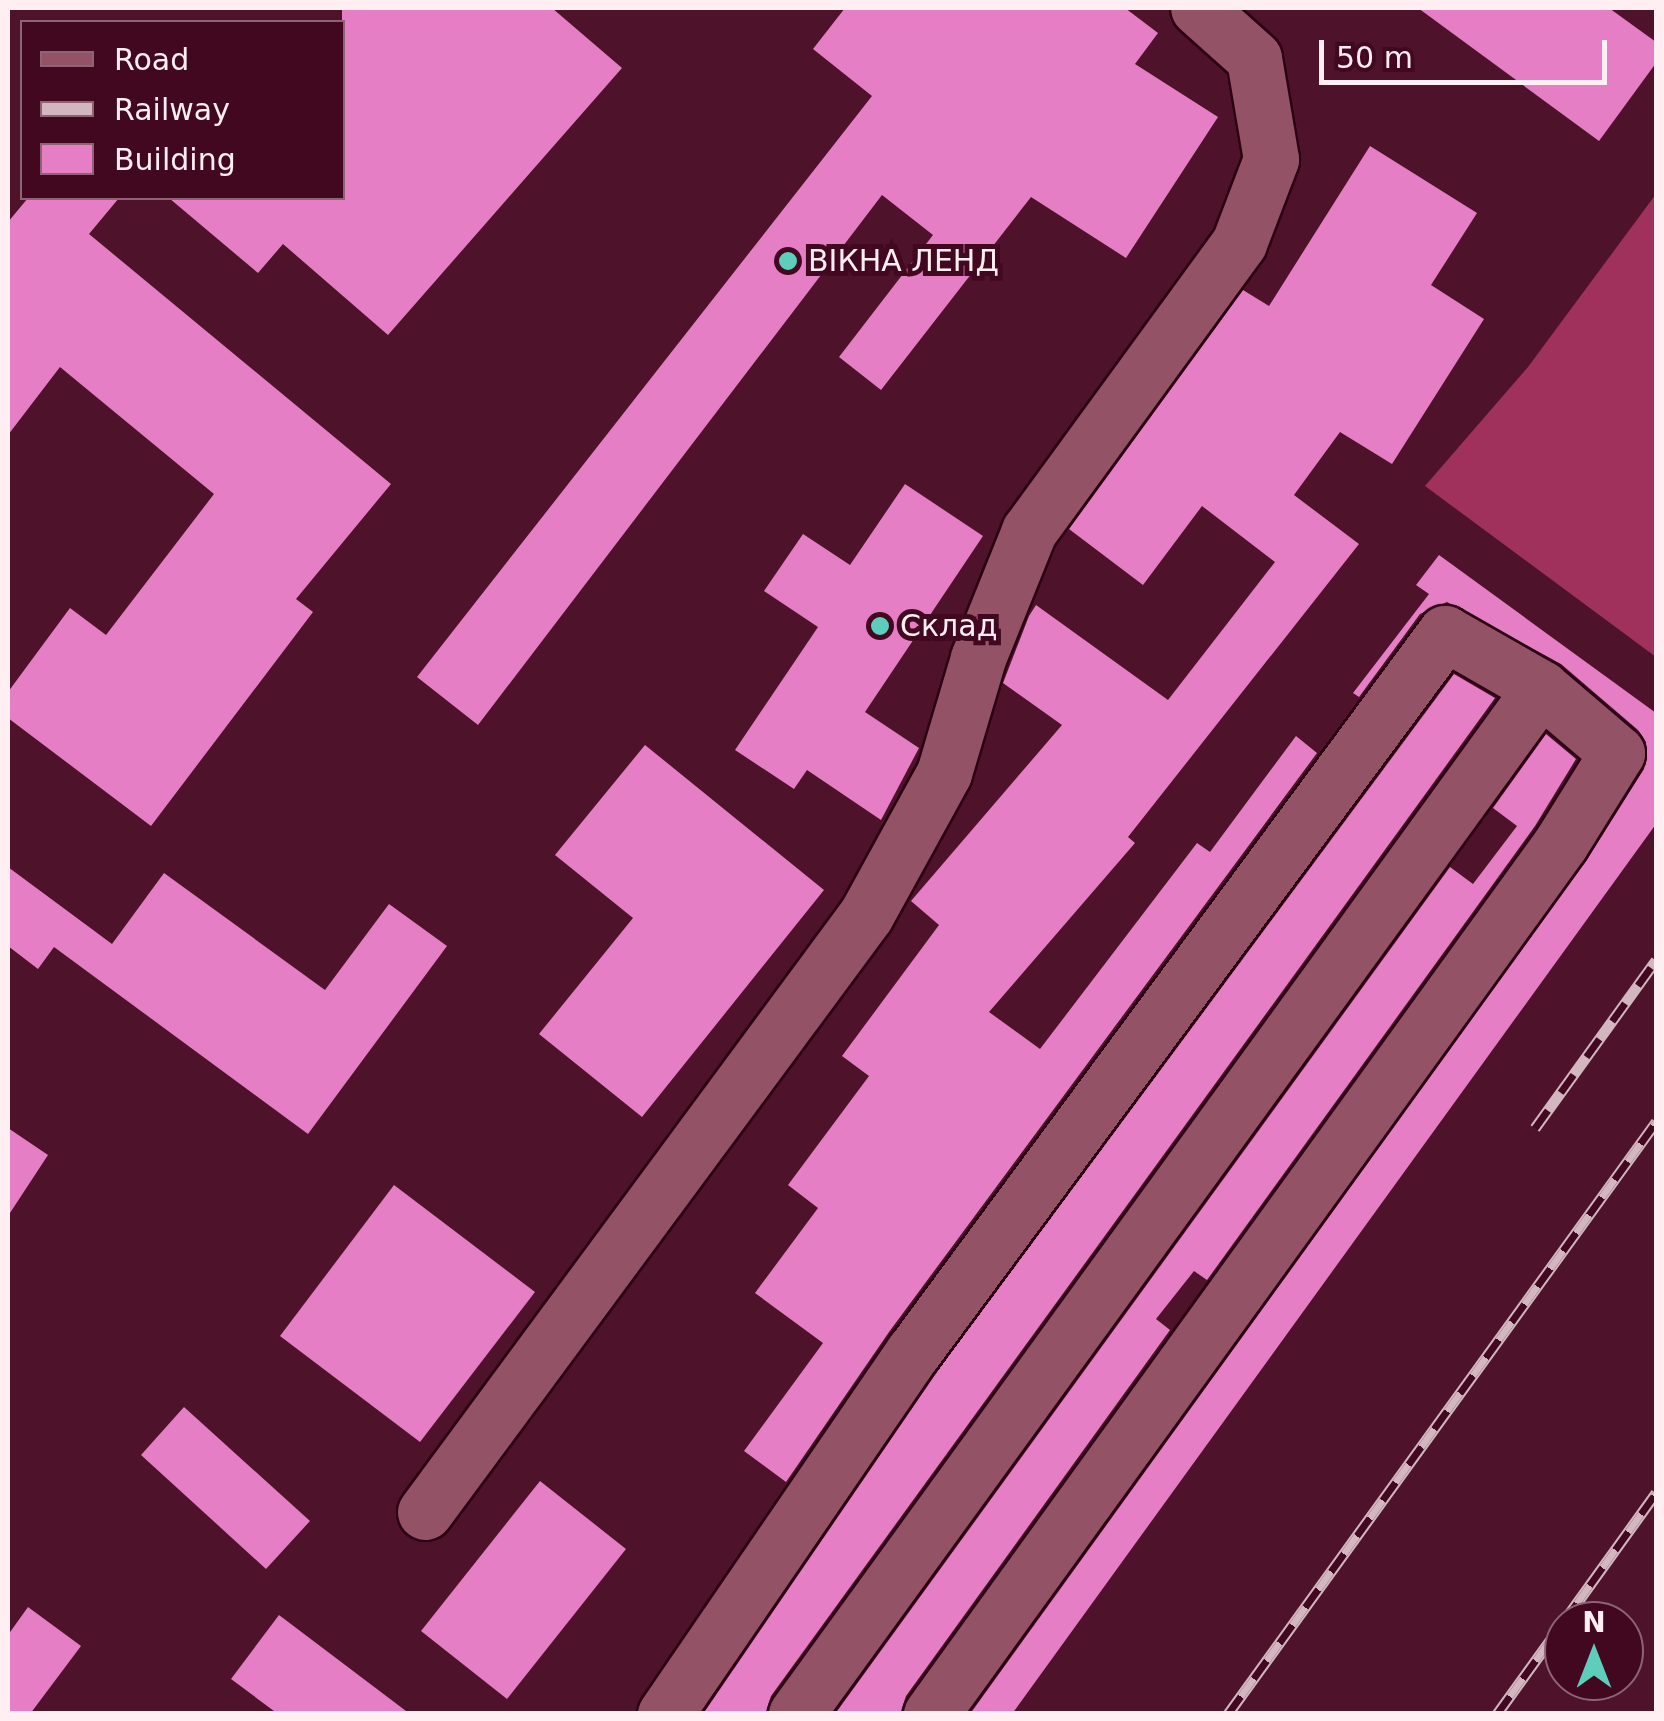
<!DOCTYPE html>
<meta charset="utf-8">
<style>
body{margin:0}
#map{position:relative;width:1664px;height:1721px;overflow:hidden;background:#4e132a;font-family:"DejaVu Sans",sans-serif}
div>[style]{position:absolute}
.forest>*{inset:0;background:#a0305c}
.building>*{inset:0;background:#e57ec4}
.roads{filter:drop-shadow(2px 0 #2c0213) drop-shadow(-2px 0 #2c0213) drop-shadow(0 2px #2c0213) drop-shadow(0 -2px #2c0213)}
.minor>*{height:55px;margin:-27.5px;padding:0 27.5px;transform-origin:27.5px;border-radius:27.5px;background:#935266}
.rail>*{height:11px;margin-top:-5.5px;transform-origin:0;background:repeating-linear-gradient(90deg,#420820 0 22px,#d2b7c0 0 44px);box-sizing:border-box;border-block:2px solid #d2b7c0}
.dots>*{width:28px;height:28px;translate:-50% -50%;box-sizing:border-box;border:5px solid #420820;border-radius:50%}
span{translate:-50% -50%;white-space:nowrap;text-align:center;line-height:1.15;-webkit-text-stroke:10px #420820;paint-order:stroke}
.poi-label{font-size:30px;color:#ffeff3}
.left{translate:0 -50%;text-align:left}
.frame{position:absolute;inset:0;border:10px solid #ffeff3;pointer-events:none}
.legend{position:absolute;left:20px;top:20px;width:325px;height:180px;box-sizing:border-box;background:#420820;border:2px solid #8e6474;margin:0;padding:12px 18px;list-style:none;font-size:30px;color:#ffeff3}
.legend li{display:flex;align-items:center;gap:20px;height:50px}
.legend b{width:50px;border:2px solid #8e6474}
.north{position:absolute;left:1544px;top:1601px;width:100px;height:100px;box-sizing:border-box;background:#420820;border:2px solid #8e6474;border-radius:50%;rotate:0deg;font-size:28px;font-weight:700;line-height:40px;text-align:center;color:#ffeff3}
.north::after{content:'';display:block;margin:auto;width:35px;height:45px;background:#5ccebb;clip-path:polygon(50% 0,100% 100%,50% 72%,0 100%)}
.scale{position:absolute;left:1319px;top:40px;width:288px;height:45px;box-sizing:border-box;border:5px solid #ffeff3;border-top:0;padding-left:12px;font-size:30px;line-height:35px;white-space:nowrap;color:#ffeff3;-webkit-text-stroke:8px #420820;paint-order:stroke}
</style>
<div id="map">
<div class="forest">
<div style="clip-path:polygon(1656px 194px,1656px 657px,1425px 486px,1528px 367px)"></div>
</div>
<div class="building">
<div style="clip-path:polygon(342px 8px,552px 8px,622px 68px,388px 335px,283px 244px,258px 273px,169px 198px,342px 198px)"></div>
<div style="clip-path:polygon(845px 8px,1125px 8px,1158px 33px,1135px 64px,1218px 117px,1126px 258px,1031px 197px,881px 390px,839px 357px,933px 235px,882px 195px,478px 725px,417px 677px,872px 96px,813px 49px)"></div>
<div style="clip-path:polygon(1418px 8px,1609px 8px,1656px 42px,1656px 63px,1599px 141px)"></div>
<div style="clip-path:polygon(1370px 146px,1477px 213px,1431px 285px,1484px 319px,1392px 464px,1340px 432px,1294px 495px,1359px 544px,1128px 837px,1135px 843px,989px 1012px,1040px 1049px,1197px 843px,1210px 852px,1296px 736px,1317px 753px,889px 1332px,786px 1482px,744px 1451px,823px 1343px,755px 1293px,818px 1208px,788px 1185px,869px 1076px,842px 1056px,939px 925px,911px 901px,1062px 725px,1003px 683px,1029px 616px,1036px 605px,1168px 700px,1275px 562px,1202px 506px,1143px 585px,1069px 529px,1243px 290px,1269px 306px)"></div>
<div style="clip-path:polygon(28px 198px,119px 198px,89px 234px,391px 484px,296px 599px,313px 612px,151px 826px,8px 718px,8px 692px,70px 608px,106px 635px,214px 494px,60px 367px,8px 435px,8px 222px)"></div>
<div style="clip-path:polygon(905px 484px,983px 536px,865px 712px,919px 748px,881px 820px,807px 770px,794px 789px,735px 750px,818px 627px,764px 591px,803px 534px,850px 565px)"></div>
<div style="clip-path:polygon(1439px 555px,1656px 713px,1656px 824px,1012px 1714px,970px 1714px,1586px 861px,1644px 769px,1646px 742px,1638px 730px,1561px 664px,1447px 602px,1420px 614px,1359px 697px,1353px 693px,1429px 594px,1416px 585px)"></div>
<div style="clip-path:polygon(1454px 674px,1495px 698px,771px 1696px,765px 1714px,703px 1714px,939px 1369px)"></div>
<div style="clip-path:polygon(1546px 734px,1576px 759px,1535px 826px,1207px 1280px,1194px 1271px,1156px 1319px,1170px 1330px,906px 1696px,900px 1714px,835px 1714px,1450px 867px,1473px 884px,1517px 826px,1493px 808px)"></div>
<div style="clip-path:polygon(645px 745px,824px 890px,642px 1117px,539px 1034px,633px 918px,555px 855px)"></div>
<div style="clip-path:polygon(8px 867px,112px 944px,164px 873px,325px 990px,389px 904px,447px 946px,308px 1134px,54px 947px,38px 969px,8px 946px)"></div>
<div style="clip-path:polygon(8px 1128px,48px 1155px,8px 1216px)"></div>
<div style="clip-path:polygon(394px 1185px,535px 1292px,420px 1442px,280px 1336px)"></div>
<div style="clip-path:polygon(184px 1407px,310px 1521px,266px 1569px,141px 1455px)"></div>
<div style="clip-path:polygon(540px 1481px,626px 1549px,507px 1699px,421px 1631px)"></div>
<div style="clip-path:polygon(28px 1607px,81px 1646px,30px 1714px,8px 1714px,8px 1635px)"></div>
<div style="clip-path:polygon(279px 1615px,410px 1714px,278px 1714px,231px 1679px)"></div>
</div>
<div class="roads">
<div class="minor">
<div style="left:425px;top:1512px;width:742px;rotate:-53.55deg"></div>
<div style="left:866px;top:915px;width:162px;rotate:-61.2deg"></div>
<div style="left:944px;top:773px;width:120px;rotate:-73.5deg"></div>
<div style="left:978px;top:658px;width:137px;rotate:-68.1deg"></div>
<div style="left:1029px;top:531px;width:356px;rotate:-53.9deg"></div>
<div style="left:1239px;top:243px;width:90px;rotate:-69.1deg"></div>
<div style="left:1271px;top:159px;width:102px;rotate:-99.6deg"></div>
<div style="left:1254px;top:58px;width:75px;rotate:-138.2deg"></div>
<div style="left:665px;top:1714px;width:440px;rotate:-55.6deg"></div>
<div style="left:914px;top:1351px;width:893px;rotate:-53.52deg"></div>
<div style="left:1445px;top:633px;width:111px;rotate:29.8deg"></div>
<div style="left:1541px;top:688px;width:100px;rotate:40.5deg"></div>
<div style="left:1617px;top:753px;width:106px;rotate:121.9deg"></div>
<div style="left:1561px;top:843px;width:1075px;rotate:125.88deg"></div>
<div style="left:796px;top:1714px;width:1268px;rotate:-54.02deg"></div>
</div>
</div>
<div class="rail">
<div style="left:1535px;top:1128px;width:207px;rotate:-54.2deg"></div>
<div style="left:1564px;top:1621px;width:158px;rotate:-54.3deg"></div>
<div style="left:1228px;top:1714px;width:731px;rotate:-54.13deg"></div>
<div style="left:1497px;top:1714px;width:115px;rotate:-54.2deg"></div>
</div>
<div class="dots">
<div style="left:788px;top:261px;background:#5ccebb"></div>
<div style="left:880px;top:626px;background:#5ccebb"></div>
</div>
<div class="poi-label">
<span class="left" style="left:808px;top:261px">ВІКНА ЛЕНД</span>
<span class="left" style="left:900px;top:626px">Склад</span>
</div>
<div class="frame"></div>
<ul class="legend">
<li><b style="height:12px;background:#935266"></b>Road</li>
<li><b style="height:12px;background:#d2b7c0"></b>Railway</li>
<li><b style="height:28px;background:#e57ec4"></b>Building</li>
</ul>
<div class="north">N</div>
<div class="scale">50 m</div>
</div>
